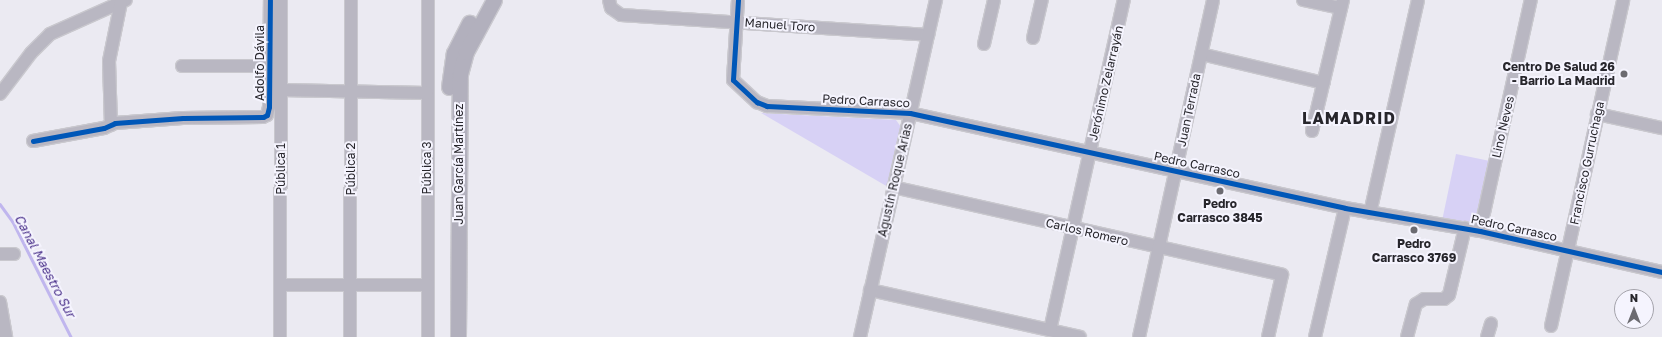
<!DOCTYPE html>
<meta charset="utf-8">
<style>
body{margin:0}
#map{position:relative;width:1662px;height:337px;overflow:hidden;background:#ebeaf2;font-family:"Golos Text",sans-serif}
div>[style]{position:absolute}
.green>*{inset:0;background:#d7d1f5}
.stream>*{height:2.5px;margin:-1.25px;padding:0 1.25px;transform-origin:1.25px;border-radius:1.25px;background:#c0b6ee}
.roads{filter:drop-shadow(1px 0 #c9c8ce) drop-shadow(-1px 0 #c9c8ce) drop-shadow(0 1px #c9c8ce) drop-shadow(0 -1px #c9c8ce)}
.minor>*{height:12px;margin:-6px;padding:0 6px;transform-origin:6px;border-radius:6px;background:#b9b7c2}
.major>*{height:15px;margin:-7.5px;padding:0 7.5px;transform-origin:7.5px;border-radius:7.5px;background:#b2b0bd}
.cycleway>*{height:5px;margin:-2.5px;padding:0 2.5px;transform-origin:2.5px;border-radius:2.5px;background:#0057b8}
.dots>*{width:11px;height:11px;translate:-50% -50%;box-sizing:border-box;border:2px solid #f5f4fe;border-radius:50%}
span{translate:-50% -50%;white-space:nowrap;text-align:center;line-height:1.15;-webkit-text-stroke:4px #f5f4fe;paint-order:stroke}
.street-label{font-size:12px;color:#27262c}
.poi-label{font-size:12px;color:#27262c;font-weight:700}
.right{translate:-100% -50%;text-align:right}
.water-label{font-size:13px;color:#4d348c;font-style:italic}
.district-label{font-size:16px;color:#27262c;font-weight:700;letter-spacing:1px}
.north{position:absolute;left:1614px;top:289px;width:40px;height:40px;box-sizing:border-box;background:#f5f4fe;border:1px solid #a3a2aa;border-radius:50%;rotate:0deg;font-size:11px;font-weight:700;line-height:16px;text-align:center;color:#27262c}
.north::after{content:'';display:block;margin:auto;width:14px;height:18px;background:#6c6b71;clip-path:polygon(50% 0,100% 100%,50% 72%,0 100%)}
</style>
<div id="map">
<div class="green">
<div style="clip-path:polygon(761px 113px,896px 120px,901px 127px,888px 187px)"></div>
<div style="clip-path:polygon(1456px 154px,1490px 161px,1475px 227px,1442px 221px)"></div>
</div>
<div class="stream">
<div style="left:0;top:204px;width:22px;rotate:54deg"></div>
<div style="left:13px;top:222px;width:129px;rotate:63.2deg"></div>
</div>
<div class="roads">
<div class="minor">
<div style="left:428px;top:0;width:337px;rotate:90deg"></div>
<div style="left:609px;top:0;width:8px;rotate:76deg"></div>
<div style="left:611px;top:8px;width:12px;rotate:35deg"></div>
<div style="left:621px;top:15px;width:308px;rotate:3.7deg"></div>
<div style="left:738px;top:0;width:80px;rotate:93.6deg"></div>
<div style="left:733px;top:80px;width:33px;rotate:43deg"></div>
<div style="left:757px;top:102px;width:11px;rotate:22deg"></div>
<div style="left:767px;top:106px;width:143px;rotate:2.8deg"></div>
<div style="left:910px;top:113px;width:445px;rotate:12.3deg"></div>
<div style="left:1345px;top:208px;width:137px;rotate:9.7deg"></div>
<div style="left:1480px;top:231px;width:187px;rotate:12.7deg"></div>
<div style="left:1303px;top:0;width:39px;rotate:12deg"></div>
<div style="left:1033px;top:38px;width:39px;rotate:-77deg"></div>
<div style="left:984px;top:44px;width:45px;rotate:-77.2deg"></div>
<div style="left:1201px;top:54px;width:126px;rotate:13.3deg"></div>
<div style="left:182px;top:66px;width:88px"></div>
<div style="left:281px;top:90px;width:146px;rotate:1.2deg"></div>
<div style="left:0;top:94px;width:51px;rotate:-52.9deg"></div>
<div style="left:31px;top:53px;width:27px;rotate:-45deg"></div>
<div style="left:50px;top:34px;width:83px;rotate:-24.1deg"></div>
<div style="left:1597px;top:114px;width:66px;rotate:12.2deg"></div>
<div style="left:111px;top:125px;width:64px;rotate:-91.8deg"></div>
<div style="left:109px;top:61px;width:60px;rotate:-78.5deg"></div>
<div style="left:1312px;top:131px;width:135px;rotate:-76.7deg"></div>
<div style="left:33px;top:141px;width:72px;rotate:-10.4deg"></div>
<div style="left:104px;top:128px;width:12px;rotate:-24deg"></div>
<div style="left:115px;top:123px;width:68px;rotate:-4.2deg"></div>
<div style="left:183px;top:118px;width:80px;rotate:-0.7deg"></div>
<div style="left:263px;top:117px;width:4px;rotate:-27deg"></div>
<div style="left:267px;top:115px;width:8px;rotate:-76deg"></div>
<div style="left:269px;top:107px;width:107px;rotate:-89.5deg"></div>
<div style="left:893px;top:187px;width:399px;rotate:12.7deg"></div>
<div style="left:1282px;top:275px;width:64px;rotate:102.7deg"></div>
<div style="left:1370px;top:213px;width:218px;rotate:-77.3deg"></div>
<div style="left:1480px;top:231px;width:237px;rotate:-77.6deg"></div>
<div style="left:0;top:254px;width:14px"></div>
<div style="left:280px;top:285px;width:148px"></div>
<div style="left:870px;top:290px;width:215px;rotate:12.6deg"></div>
<div style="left:0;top:302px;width:36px;rotate:80deg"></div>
<div style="left:1551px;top:326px;width:334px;rotate:-77.5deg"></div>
<div style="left:1050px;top:330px;width:338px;rotate:-77.4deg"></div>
<div style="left:280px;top:337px;width:337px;rotate:-89.8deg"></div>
<div style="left:350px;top:337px;width:337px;rotate:-89.8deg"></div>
<div style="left:860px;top:337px;width:345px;rotate:-77.3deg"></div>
<div style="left:1139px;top:337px;width:345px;rotate:-77.6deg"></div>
<div style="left:1315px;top:337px;width:132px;rotate:-76.9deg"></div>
<div style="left:1407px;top:337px;width:34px;rotate:-75deg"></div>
<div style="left:1416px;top:304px;width:9px;rotate:-32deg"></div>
<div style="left:1424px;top:299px;width:20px"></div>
<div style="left:1444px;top:299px;width:6px;rotate:-39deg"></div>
<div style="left:1449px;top:295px;width:69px;rotate:-76.6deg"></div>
<div style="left:1487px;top:337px;width:14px;rotate:-73deg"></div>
</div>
<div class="major">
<div style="left:449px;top:87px;width:34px;rotate:-82deg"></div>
<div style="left:454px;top:53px;width:34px;rotate:-63deg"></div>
<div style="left:458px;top:337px;width:263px;rotate:-89.6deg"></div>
<div style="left:460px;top:74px;width:23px;rotate:-75deg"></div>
<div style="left:466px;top:52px;width:59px;rotate:-61.7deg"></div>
</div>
</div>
<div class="cycleway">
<div style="left:738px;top:0;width:80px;rotate:93.6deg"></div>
<div style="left:733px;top:80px;width:33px;rotate:43deg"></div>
<div style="left:757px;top:102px;width:11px;rotate:22deg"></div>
<div style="left:767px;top:106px;width:143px;rotate:2.8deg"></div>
<div style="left:910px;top:113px;width:445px;rotate:12.3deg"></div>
<div style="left:1345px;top:208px;width:137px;rotate:9.7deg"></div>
<div style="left:1480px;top:231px;width:187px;rotate:12.7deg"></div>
<div style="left:33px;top:141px;width:72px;rotate:-10.4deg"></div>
<div style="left:104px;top:128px;width:12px;rotate:-24deg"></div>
<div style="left:115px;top:123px;width:68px;rotate:-4.2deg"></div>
<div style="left:183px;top:118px;width:80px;rotate:-0.7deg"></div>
<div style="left:263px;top:117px;width:4px;rotate:-27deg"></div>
<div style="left:267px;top:115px;width:8px;rotate:-76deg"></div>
<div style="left:269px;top:107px;width:107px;rotate:-89.5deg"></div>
</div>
<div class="dots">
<div style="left:1624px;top:74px;background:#6c6b71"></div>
<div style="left:1220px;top:191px;background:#6c6b71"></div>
<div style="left:1414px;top:230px;background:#6c6b71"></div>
</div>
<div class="street-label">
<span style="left:780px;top:25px;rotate:4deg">Manuel Toro</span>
<span style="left:260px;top:63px;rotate:-90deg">Adolfo Dávila</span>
<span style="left:1106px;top:83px;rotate:-77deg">Jerónimo Zelarrayán</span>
<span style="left:866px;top:101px;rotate:3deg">Pedro Carrasco</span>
<span style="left:1189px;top:110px;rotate:-78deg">Juan Terrada</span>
<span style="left:1503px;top:127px;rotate:-77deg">Lino Neves</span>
<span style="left:1587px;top:163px;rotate:-78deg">Francisco Gurruchaga</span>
<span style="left:459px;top:164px;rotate:-90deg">Juan García Martínez</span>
<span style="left:1197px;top:165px;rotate:12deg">Pedro Carrasco</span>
<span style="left:427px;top:168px;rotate:-90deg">Pública 3</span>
<span style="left:281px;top:169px;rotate:-90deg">Pública 1</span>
<span style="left:351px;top:169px;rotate:-90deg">Pública 2</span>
<span style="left:895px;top:180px;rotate:-77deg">Agustín Roque Arias</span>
<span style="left:1514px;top:228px;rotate:12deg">Pedro Carrasco</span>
<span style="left:1087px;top:232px;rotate:13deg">Carlos Romero</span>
</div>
<div class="poi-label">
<span class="right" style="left:1615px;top:74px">Centro De Salud 26<br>- Barrio La Madrid</span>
<span style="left:1220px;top:211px">Pedro<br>Carrasco 3845</span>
<span style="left:1414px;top:251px">Pedro<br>Carrasco 3769</span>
</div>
<div class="water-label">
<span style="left:45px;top:266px;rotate:62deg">Canal Maestro Sur</span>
</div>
<div class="district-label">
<span style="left:1349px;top:118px">LAMADRID</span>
</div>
<div class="north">N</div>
</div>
